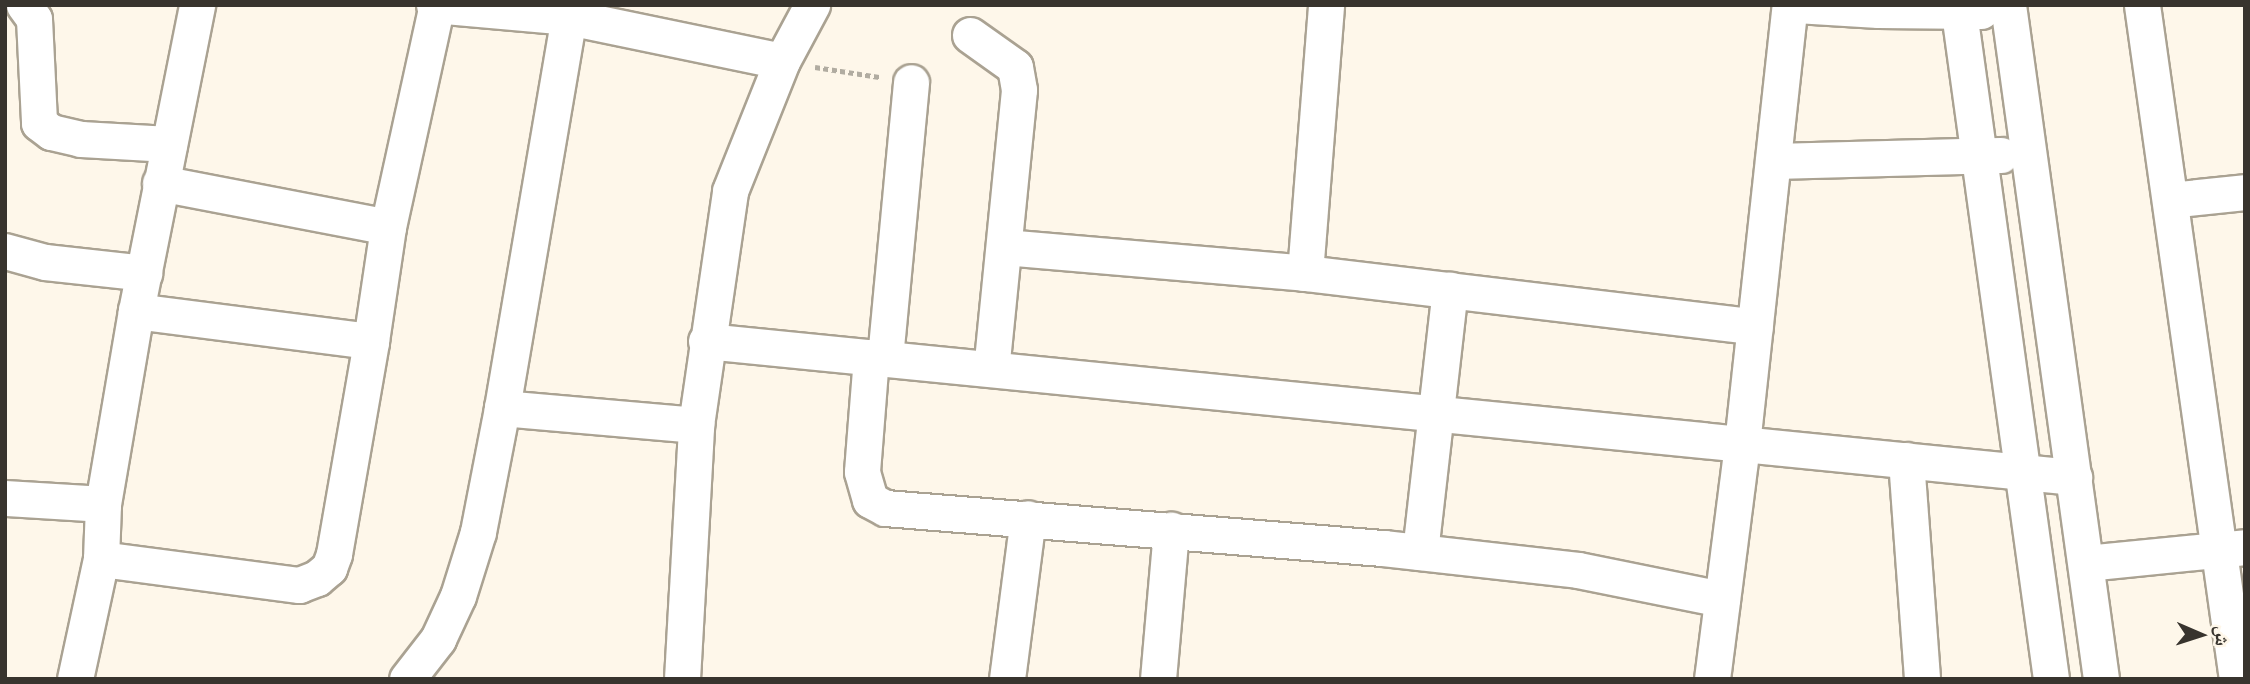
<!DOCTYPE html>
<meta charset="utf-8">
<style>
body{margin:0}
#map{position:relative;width:2250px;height:684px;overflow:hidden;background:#fef7ea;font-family:Bitter,"Noto Naskh Arabic",serif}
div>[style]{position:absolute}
.path>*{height:4.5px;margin-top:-2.25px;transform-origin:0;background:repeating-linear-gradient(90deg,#b1aca1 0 5px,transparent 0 8.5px)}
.roads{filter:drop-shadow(2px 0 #aaa292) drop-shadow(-2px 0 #aaa292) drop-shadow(0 2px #aaa292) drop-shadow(0 -2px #aaa292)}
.minor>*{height:35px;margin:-17.5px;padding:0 17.5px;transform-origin:17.5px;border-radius:17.5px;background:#fff}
span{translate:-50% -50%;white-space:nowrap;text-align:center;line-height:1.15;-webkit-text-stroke:5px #fef7ea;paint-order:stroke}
.frame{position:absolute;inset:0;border:7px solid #38342e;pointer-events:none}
.north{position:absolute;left:2166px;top:600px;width:70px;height:70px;-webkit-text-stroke:5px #fef7ea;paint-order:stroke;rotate:93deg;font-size:19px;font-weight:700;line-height:28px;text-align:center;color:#38342e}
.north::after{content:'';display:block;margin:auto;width:24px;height:32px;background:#38342e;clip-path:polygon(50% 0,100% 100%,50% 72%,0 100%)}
</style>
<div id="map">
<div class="path">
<div style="left:815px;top:67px;width:65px;rotate:8.9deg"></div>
</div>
<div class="roads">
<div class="minor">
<div style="left:24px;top:5px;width:17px;rotate:54deg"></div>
<div style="left:34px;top:19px;width:104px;rotate:87.2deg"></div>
<div style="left:39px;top:123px;width:15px;rotate:37deg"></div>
<div style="left:51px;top:132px;width:31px;rotate:13deg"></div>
<div style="left:81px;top:139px;width:88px;rotate:3.3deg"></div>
<div style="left:434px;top:5px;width:136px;rotate:5.1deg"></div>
<div style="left:569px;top:17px;width:217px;rotate:11.7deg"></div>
<div style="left:1796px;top:5px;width:82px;rotate:3.5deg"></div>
<div style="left:1878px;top:10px;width:103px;rotate:0.6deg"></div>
<div style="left:1958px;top:5px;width:680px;rotate:82.14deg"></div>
<div style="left:2008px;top:5px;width:680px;rotate:82.14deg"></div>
<div style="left:2142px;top:5px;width:681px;rotate:81.98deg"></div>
<div style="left:970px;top:35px;width:55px;rotate:35.4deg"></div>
<div style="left:1015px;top:67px;width:23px;rotate:80deg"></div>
<div style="left:1019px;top:90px;width:280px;rotate:95.7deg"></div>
<div style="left:1773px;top:161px;width:228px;rotate:-1.5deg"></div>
<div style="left:160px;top:183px;width:232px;rotate:10.9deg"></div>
<div style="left:2170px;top:200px;width:75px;rotate:-6.1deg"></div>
<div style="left:1004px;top:247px;width:302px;rotate:4.9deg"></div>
<div style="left:1305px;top:273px;width:453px;rotate:6.8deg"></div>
<div style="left:5px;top:251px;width:41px;rotate:15.4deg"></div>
<div style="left:45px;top:262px;width:100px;rotate:6.3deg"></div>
<div style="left:1305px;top:273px;width:269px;rotate:-85.5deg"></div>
<div style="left:136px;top:311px;width:237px;rotate:7.3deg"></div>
<div style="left:706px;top:341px;width:1375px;rotate:5.68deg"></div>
<div style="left:871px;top:357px;width:115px;rotate:94.5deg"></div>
<div style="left:862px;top:472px;width:29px;rotate:74deg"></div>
<div style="left:870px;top:500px;width:17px;rotate:28deg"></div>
<div style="left:885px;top:508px;width:500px;rotate:4.6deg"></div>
<div style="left:1383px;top:548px;width:196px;rotate:6.4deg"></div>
<div style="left:1578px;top:570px;width:147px;rotate:11.4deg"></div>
<div style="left:885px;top:358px;width:277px;rotate:-84.6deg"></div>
<div style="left:502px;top:408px;width:195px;rotate:5deg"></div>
<div style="left:1906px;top:460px;width:220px;rotate:85.8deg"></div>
<div style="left:5px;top:498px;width:98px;rotate:3.5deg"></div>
<div style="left:1420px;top:552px;width:264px;rotate:-83.5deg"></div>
<div style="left:101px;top:559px;width:200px;rotate:7.5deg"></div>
<div style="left:299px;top:585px;width:19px;rotate:-21deg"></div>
<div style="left:317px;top:578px;width:16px;rotate:-40deg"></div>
<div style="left:329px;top:568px;width:15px;rotate:-70deg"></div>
<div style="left:334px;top:554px;width:216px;rotate:-80.1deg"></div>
<div style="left:371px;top:341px;width:115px;rotate:-81.5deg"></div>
<div style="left:388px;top:227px;width:227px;rotate:-77.6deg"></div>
<div style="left:2086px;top:563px;width:160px;rotate:-5.7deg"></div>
<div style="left:75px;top:679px;width:123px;rotate:-77.8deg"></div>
<div style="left:101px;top:559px;width:55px;rotate:-87.9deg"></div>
<div style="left:103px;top:504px;width:196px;rotate:-80.3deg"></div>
<div style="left:136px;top:311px;width:312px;rotate:-78.7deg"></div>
<div style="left:407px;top:679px;width:51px;rotate:-52.2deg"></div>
<div style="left:438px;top:639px;width:47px;rotate:-65.1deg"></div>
<div style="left:458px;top:596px;width:67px;rotate:-72.6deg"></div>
<div style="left:478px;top:532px;width:126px;rotate:-79deg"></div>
<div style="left:502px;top:408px;width:397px;rotate:-80.3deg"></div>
<div style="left:682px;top:679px;width:254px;rotate:-86.8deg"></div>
<div style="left:696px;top:425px;width:236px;rotate:-81.7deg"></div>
<div style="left:730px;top:191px;width:140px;rotate:-68.2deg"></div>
<div style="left:782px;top:61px;width:64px;rotate:-61.8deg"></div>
<div style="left:1007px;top:679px;width:162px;rotate:-82.6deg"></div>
<div style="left:1158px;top:679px;width:150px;rotate:-85deg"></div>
<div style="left:1712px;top:679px;width:237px;rotate:-82.7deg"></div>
<div style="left:1742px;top:444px;width:442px;rotate:-83.8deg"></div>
</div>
</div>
<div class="frame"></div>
<div class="north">ش</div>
</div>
